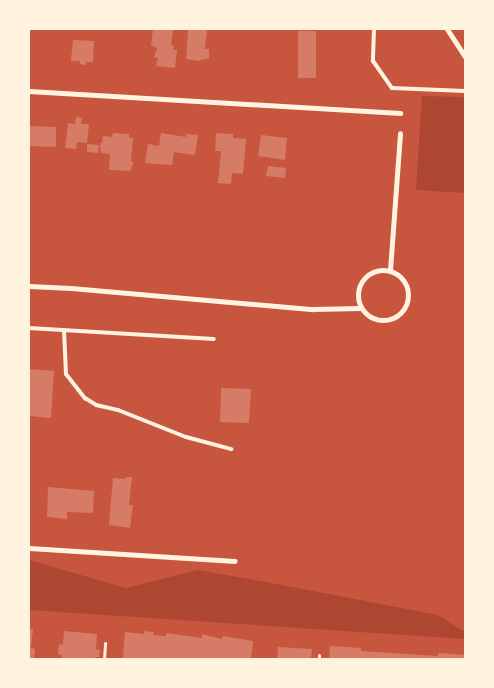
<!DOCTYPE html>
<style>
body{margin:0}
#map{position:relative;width:494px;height:688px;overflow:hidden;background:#c8553d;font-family:"Open Sans",sans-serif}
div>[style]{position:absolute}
.green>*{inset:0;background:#ae4732}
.building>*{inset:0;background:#d67c66}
.path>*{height:3px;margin:-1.5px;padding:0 1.5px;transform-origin:1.5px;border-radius:1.5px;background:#fff3e0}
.service>*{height:4px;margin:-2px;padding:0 2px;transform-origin:2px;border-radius:2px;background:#fff3e0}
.minor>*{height:5px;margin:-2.5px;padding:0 2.5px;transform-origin:2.5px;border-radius:2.5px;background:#fff3e0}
.minor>.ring{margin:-2.5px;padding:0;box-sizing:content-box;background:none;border:5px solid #fff3e0;border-radius:50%}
span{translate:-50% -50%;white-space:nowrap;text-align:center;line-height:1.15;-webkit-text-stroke:4.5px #fff3e0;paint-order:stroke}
.frame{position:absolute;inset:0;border:30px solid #fff3e0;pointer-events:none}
</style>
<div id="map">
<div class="green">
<div style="clip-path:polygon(422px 96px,465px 97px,465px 193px,416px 190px)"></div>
<div style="clip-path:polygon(29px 560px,126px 588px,198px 570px,266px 582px,438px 615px,465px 632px,465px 639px,29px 610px)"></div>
</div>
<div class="building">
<div style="clip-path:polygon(153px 29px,173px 30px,171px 45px,174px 46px,173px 50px,177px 50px,175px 68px,156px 66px,158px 58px,154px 57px,157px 48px,151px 45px)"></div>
<div style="clip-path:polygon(188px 29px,207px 30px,205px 49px,209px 49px,209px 58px,198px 61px,186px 59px)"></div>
<div style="clip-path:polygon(298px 31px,316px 31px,316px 78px,298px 78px)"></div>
<div style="clip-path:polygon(73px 40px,94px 41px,93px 62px,86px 62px,86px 65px,80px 64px,80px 61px,71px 61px)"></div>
<div style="clip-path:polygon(76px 117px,82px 118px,81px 124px,89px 124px,87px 143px,77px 142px,76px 149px,65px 148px,68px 123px,75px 124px)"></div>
<div style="clip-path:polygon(29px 126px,56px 127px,56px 147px,29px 146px)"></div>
<div style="clip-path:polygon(113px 133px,129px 134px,129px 138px,133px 138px,131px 162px,134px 162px,130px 171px,109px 170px,110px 154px,101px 153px,100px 143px,102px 143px,103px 136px,112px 137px)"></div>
<div style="clip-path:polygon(161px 133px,186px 137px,186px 134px,198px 135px,195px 155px,174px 152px,172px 165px,145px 163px,148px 144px,159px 146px)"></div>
<div style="clip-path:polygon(216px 133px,233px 134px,233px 138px,246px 139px,243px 174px,232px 173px,231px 184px,218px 183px,221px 151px,215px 151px)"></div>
<div style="clip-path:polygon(261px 135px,287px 138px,285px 160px,258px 156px)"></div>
<div style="clip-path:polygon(87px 144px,99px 145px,98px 153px,87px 152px)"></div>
<div style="clip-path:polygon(268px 166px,286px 168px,285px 178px,266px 176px)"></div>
<div style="clip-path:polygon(29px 369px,54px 371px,51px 418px,29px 416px)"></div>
<div style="clip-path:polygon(221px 388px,251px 389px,249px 423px,220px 422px)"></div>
<div style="clip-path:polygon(126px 477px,132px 477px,129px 505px,133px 505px,130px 528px,109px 525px,113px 478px,126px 479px)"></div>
<div style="clip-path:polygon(48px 487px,94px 491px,93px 513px,67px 512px,67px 519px,47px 517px)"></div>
<div style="clip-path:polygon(29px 629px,33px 629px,31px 648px,35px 649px,34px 659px,29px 659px)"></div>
<div style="clip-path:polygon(64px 631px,97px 634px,96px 649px,100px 650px,99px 657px,95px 657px,95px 659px,61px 659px,62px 655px,58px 654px,59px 644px,63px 645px)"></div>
<div style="clip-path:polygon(144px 631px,154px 632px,153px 635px,166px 636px,166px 633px,202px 638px,202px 634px,222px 639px,223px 636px,253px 641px,251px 659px,123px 659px,125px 632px,144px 634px)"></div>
<div style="clip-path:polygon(330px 646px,361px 648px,361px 651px,438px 656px,438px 653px,465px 655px,465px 659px,329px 659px)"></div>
<div style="clip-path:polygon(278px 647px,312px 649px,311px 659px,277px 659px)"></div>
</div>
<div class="path">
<div style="left:104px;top:659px;width:16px;rotate:-86deg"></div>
<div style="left:319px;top:659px;width:4px;rotate:-90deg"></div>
</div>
<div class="service">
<div style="left:374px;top:29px;width:32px;rotate:92deg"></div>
<div style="left:373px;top:61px;width:33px;rotate:55deg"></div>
<div style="left:392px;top:88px;width:73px;rotate:2.4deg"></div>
<div style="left:29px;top:328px;width:185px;rotate:3.4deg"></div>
<div style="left:64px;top:330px;width:44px;rotate:87.4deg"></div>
<div style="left:66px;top:374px;width:31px;rotate:52deg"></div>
<div style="left:85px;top:398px;width:13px;rotate:32deg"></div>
<div style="left:96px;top:405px;width:23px;rotate:13deg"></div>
<div style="left:118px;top:410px;width:73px;rotate:21.7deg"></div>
<div style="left:186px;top:437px;width:47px;rotate:14.9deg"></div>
</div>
<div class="minor">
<div style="left:447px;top:29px;width:33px;rotate:57deg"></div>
<div style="left:29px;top:91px;width:372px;rotate:3.4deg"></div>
<div class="ring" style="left:358px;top:270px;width:45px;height:45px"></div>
<div style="left:390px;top:270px;width:137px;rotate:-85.8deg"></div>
<div style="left:29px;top:286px;width:42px;rotate:2.7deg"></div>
<div style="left:71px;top:288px;width:243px;rotate:5deg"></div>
<div style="left:313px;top:309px;width:48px;rotate:-1.2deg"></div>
<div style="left:29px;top:548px;width:206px;rotate:3.6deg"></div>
</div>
<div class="frame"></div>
</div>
